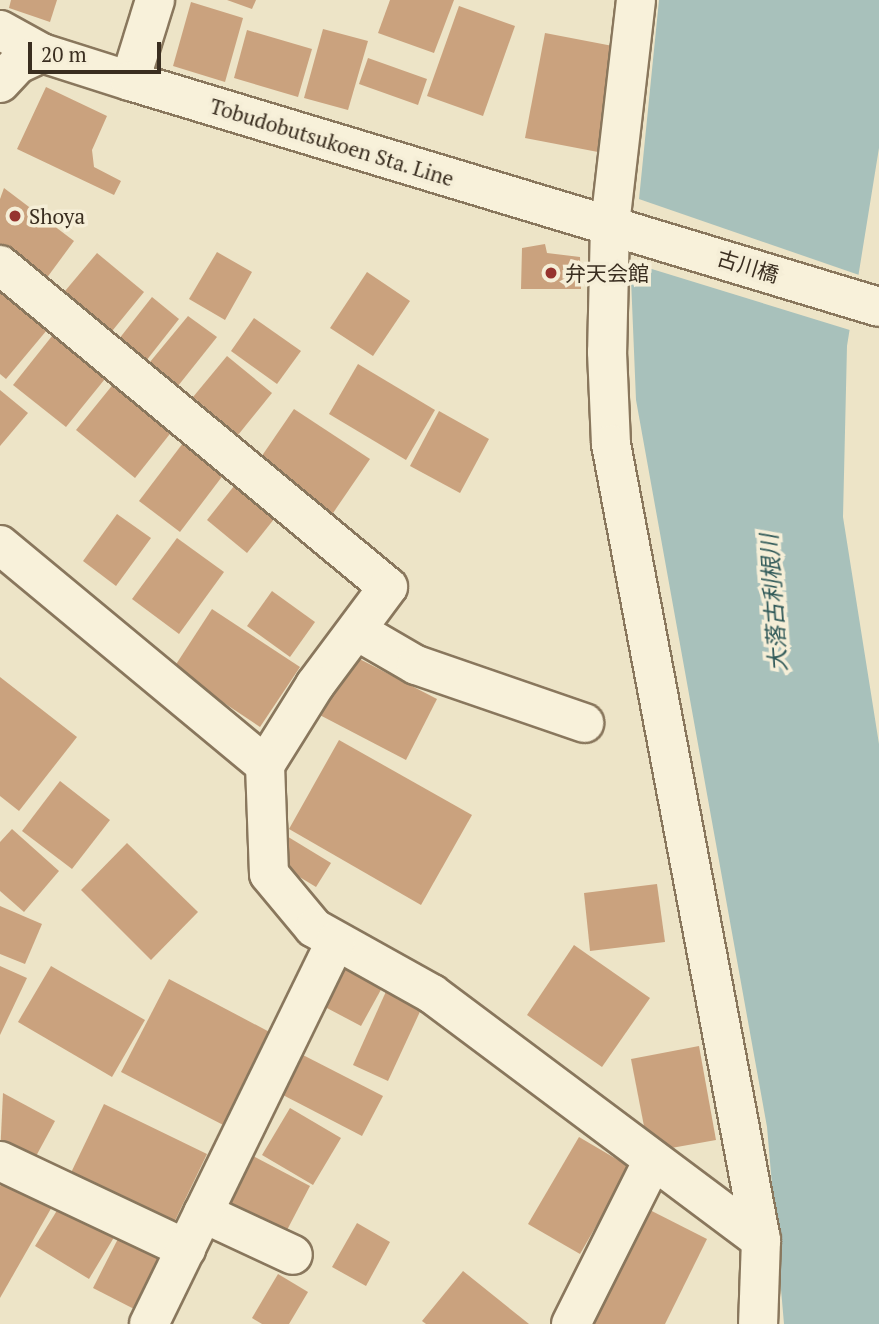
<!DOCTYPE html>
<meta charset="utf-8">
<style>
body{margin:0}
#map{position:relative;width:879px;height:1324px;overflow:hidden;background:#ede4c7;font-family:"PT Serif","Noto Sans JP",serif}
div>[style]{position:absolute}
.water>*{inset:0;background:#a8c1bb}
.pier>*{inset:0;background:#ede4c7}
.building>*{inset:0;background:#caa27e}
.roads{filter:drop-shadow(2px 0 #89775d) drop-shadow(-2px 0 #89775d) drop-shadow(0 2px #89775d) drop-shadow(0 -2px #89775d)}
.street>*{height:38px;margin:-19px;padding:0 19px;transform-origin:19px;border-radius:19px;background:#f8f1da}
.secondary>*{height:38px;margin:-19px;padding:0 19px;transform-origin:19px;border-radius:19px;background:#f8f1da}
.dots>*{width:19px;height:19px;translate:-50% -50%;box-sizing:border-box;border:4px solid #f5eed7;border-radius:50%}
span{translate:-50% -50%;white-space:nowrap;text-align:center;line-height:1.15;-webkit-text-stroke:7px #f5eed7;paint-order:stroke}
.street-label{font-size:21px;color:#3a2e20}
.poi-label{font-size:21px;color:#3a2e20}
.left{translate:0 -50%;text-align:left}
.water-label{font-size:23px;color:#305958;font-style:italic}
.scale{position:absolute;left:28px;top:42px;width:133px;height:32px;box-sizing:border-box;border:4px solid #3a2e20;border-top:0;padding-left:9px;font-size:21px;line-height:24px;white-space:nowrap;color:#3a2e20;-webkit-text-stroke:5px #f5eed7;paint-order:stroke}
</style>
<div id="map">
<div class="water">
<div style="clip-path:polygon(659px 0,879px 0,879px 148px,847px 346px,843px 517px,879px 744px,879px 1324px,784px 1324px,767px 1127px,636px 400px,631px 279px)"></div>
</div>
<div class="pier">
<div style="clip-path:polygon(636px 198px,862px 276px,853px 331px,629px 262px)"></div>
</div>
<div class="building">
<div style="clip-path:polygon(11px 0,57px 0,50px 22px,9px 8px)"></div>
<div style="clip-path:polygon(227px 0,256px 0,252px 9px)"></div>
<div style="clip-path:polygon(390px 0,454px 0,434px 53px,378px 33px)"></div>
<div style="clip-path:polygon(191px 2px,243px 18px,225px 82px,173px 66px)"></div>
<div style="clip-path:polygon(459px 6px,515px 26px,483px 116px,427px 96px)"></div>
<div style="clip-path:polygon(323px 29px,368px 41px,348px 110px,304px 98px)"></div>
<div style="clip-path:polygon(247px 30px,312px 49px,298px 97px,234px 78px)"></div>
<div style="clip-path:polygon(545px 33px,618px 47px,598px 152px,525px 138px)"></div>
<div style="clip-path:polygon(368px 58px,427px 79px,418px 105px,359px 84px)"></div>
<div style="clip-path:polygon(46px 87px,107px 116px,92px 150px,94px 167px,121px 181px,114px 195px,17px 149px)"></div>
<div style="clip-path:polygon(4px 188px,74px 241px,46px 279px,0 244px,0 199px)"></div>
<div style="clip-path:polygon(545px 244px,547px 253px,580px 257px,581px 289px,521px 289px,522px 248px)"></div>
<div style="clip-path:polygon(217px 252px,252px 272px,225px 320px,189px 299px)"></div>
<div style="clip-path:polygon(97px 253px,144px 292px,108px 336px,60px 297px)"></div>
<div style="clip-path:polygon(367px 272px,410px 301px,373px 356px,330px 328px)"></div>
<div style="clip-path:polygon(0 279px,52px 324px,6px 379px,0 374px)"></div>
<div style="clip-path:polygon(152px 297px,179px 319px,142px 366px,115px 344px)"></div>
<div style="clip-path:polygon(188px 316px,217px 337px,174px 391px,145px 368px)"></div>
<div style="clip-path:polygon(254px 318px,301px 351px,277px 384px,231px 351px)"></div>
<div style="clip-path:polygon(60px 326px,113px 369px,66px 427px,13px 385px)"></div>
<div style="clip-path:polygon(227px 356px,272px 393px,238px 435px,193px 397px)"></div>
<div style="clip-path:polygon(358px 364px,435px 410px,406px 460px,329px 414px)"></div>
<div style="clip-path:polygon(115px 382px,173px 430px,135px 478px,76px 430px)"></div>
<div style="clip-path:polygon(0 390px,28px 413px,0 446px)"></div>
<div style="clip-path:polygon(294px 409px,370px 459px,331px 516px,255px 466px)"></div>
<div style="clip-path:polygon(439px 411px,489px 439px,460px 493px,410px 466px)"></div>
<div style="clip-path:polygon(183px 443px,224px 474px,180px 532px,139px 501px)"></div>
<div style="clip-path:polygon(242px 476px,282px 509px,247px 553px,207px 520px)"></div>
<div style="clip-path:polygon(117px 514px,151px 538px,116px 586px,83px 561px)"></div>
<div style="clip-path:polygon(177px 538px,224px 572px,179px 634px,132px 599px)"></div>
<div style="clip-path:polygon(272px 591px,315px 622px,290px 657px,247px 626px)"></div>
<div style="clip-path:polygon(212px 609px,300px 667px,260px 727px,173px 669px)"></div>
<div style="clip-path:polygon(346px 652px,437px 699px,406px 760px,314px 712px)"></div>
<div style="clip-path:polygon(0 677px,77px 737px,19px 811px,0 796px)"></div>
<div style="clip-path:polygon(339px 740px,472px 815px,421px 905px,289px 829px)"></div>
<div style="clip-path:polygon(60px 781px,110px 820px,72px 869px,22px 831px)"></div>
<div style="clip-path:polygon(12px 829px,59px 871px,24px 912px,0 891px,0 842px)"></div>
<div style="clip-path:polygon(285px 835px,331px 863px,316px 887px,270px 859px)"></div>
<div style="clip-path:polygon(127px 843px,198px 912px,151px 960px,81px 890px)"></div>
<div style="clip-path:polygon(657px 884px,665px 942px,590px 951px,584px 893px)"></div>
<div style="clip-path:polygon(0 906px,42px 924px,25px 964px,0 954px)"></div>
<div style="clip-path:polygon(574px 945px,650px 998px,602px 1067px,527px 1015px)"></div>
<div style="clip-path:polygon(0 966px,27px 978px,0 1035px)"></div>
<div style="clip-path:polygon(51px 966px,145px 1020px,112px 1077px,18px 1022px)"></div>
<div style="clip-path:polygon(347px 966px,383px 986px,361px 1026px,325px 1007px)"></div>
<div style="clip-path:polygon(169px 979px,277px 1036px,229px 1128px,121px 1072px)"></div>
<div style="clip-path:polygon(388px 987px,424px 1003px,388px 1081px,353px 1065px)"></div>
<div style="clip-path:polygon(699px 1046px,716px 1140px,649px 1152px,631px 1059px)"></div>
<div style="clip-path:polygon(301px 1054px,383px 1096px,362px 1136px,281px 1094px)"></div>
<div style="clip-path:polygon(3px 1093px,55px 1121px,28px 1171px,0 1156px)"></div>
<div style="clip-path:polygon(104px 1104px,207px 1154px,170px 1231px,67px 1181px)"></div>
<div style="clip-path:polygon(290px 1108px,341px 1138px,313px 1185px,262px 1155px)"></div>
<div style="clip-path:polygon(579px 1137px,630px 1167px,580px 1254px,528px 1224px)"></div>
<div style="clip-path:polygon(253px 1156px,310px 1186px,286px 1232px,229px 1203px)"></div>
<div style="clip-path:polygon(5px 1178px,53px 1205px,0 1298px,0 1186px)"></div>
<div style="clip-path:polygon(66px 1196px,119px 1229px,89px 1279px,35px 1246px)"></div>
<div style="clip-path:polygon(638px 1204px,707px 1239px,665px 1324px,578px 1324px)"></div>
<div style="clip-path:polygon(126px 1223px,171px 1246px,138px 1311px,93px 1288px)"></div>
<div style="clip-path:polygon(357px 1223px,390px 1242px,366px 1286px,332px 1267px)"></div>
<div style="clip-path:polygon(463px 1271px,529px 1324px,426px 1324px,422px 1321px)"></div>
<div style="clip-path:polygon(278px 1274px,308px 1292px,289px 1324px,262px 1324px,252px 1318px)"></div>
</div>
<div class="roads">
<div class="street">
<div style="left:636px;top:0;width:226px;rotate:96.6deg"></div>
<div style="left:610px;top:224px;width:128px;rotate:91.3deg"></div>
<div style="left:607px;top:352px;width:92px;rotate:87.5deg"></div>
<div style="left:611px;top:444px;width:810px;rotate:79.33deg"></div>
<div style="left:761px;top:1240px;width:84px;rotate:92deg"></div>
<div style="left:130px;top:81px;width:85px;rotate:-72.8deg"></div>
<div style="left:0;top:265px;width:504px;rotate:39.69deg"></div>
<div style="left:388px;top:587px;width:122px;rotate:126.7deg"></div>
<div style="left:315px;top:685px;width:94px;rotate:122deg"></div>
<div style="left:0;top:545px;width:344px;rotate:39.7deg"></div>
<div style="left:265px;top:765px;width:109px;rotate:87.9deg"></div>
<div style="left:269px;top:874px;width:70px;rotate:50.2deg"></div>
<div style="left:314px;top:928px;width:135px;rotate:29.2deg"></div>
<div style="left:432px;top:994px;width:411px;rotate:36.8deg"></div>
<div style="left:359px;top:632px;width:66px;rotate:30.1deg"></div>
<div style="left:416px;top:665px;width:178px;rotate:19deg"></div>
<div style="left:0;top:1161px;width:206px;rotate:25.3deg"></div>
<div style="left:203px;top:1213px;width:99px;rotate:25deg"></div>
<div style="left:149px;top:1324px;width:426px;rotate:-64deg"></div>
<div style="left:571px;top:1324px;width:181px;rotate:-63.4deg"></div>
</div>
<div class="secondary">
<div style="left:0;top:30px;width:48px;rotate:28.7deg"></div>
<div style="left:42px;top:53px;width:92px;rotate:17.7deg"></div>
<div style="left:130px;top:81px;width:782px;rotate:16.79deg"></div>
<div style="left:0;top:83px;width:26px;rotate:-47deg"></div>
<div style="left:18px;top:64px;width:26px;rotate:-25deg"></div>
</div>
</div>
<div class="dots">
<div style="left:15px;top:216px;background:#96332e"></div>
<div style="left:551px;top:273px;background:#96332e"></div>
</div>
<div class="street-label">
<span style="left:332px;top:142px;rotate:17deg">Tobudobutsukoen Sta. Line</span>
<span style="left:748px;top:266px;rotate:17deg">古川橋</span>
</div>
<div class="poi-label">
<span class="left" style="left:29px;top:216px">Shoya</span>
<span class="left" style="left:565px;top:273px">弁天会館</span>
</div>
<div class="water-label">
<span style="left:774px;top:603px;rotate:-94deg">大落古利根川</span>
</div>
<div class="scale">20 m</div>
</div>
